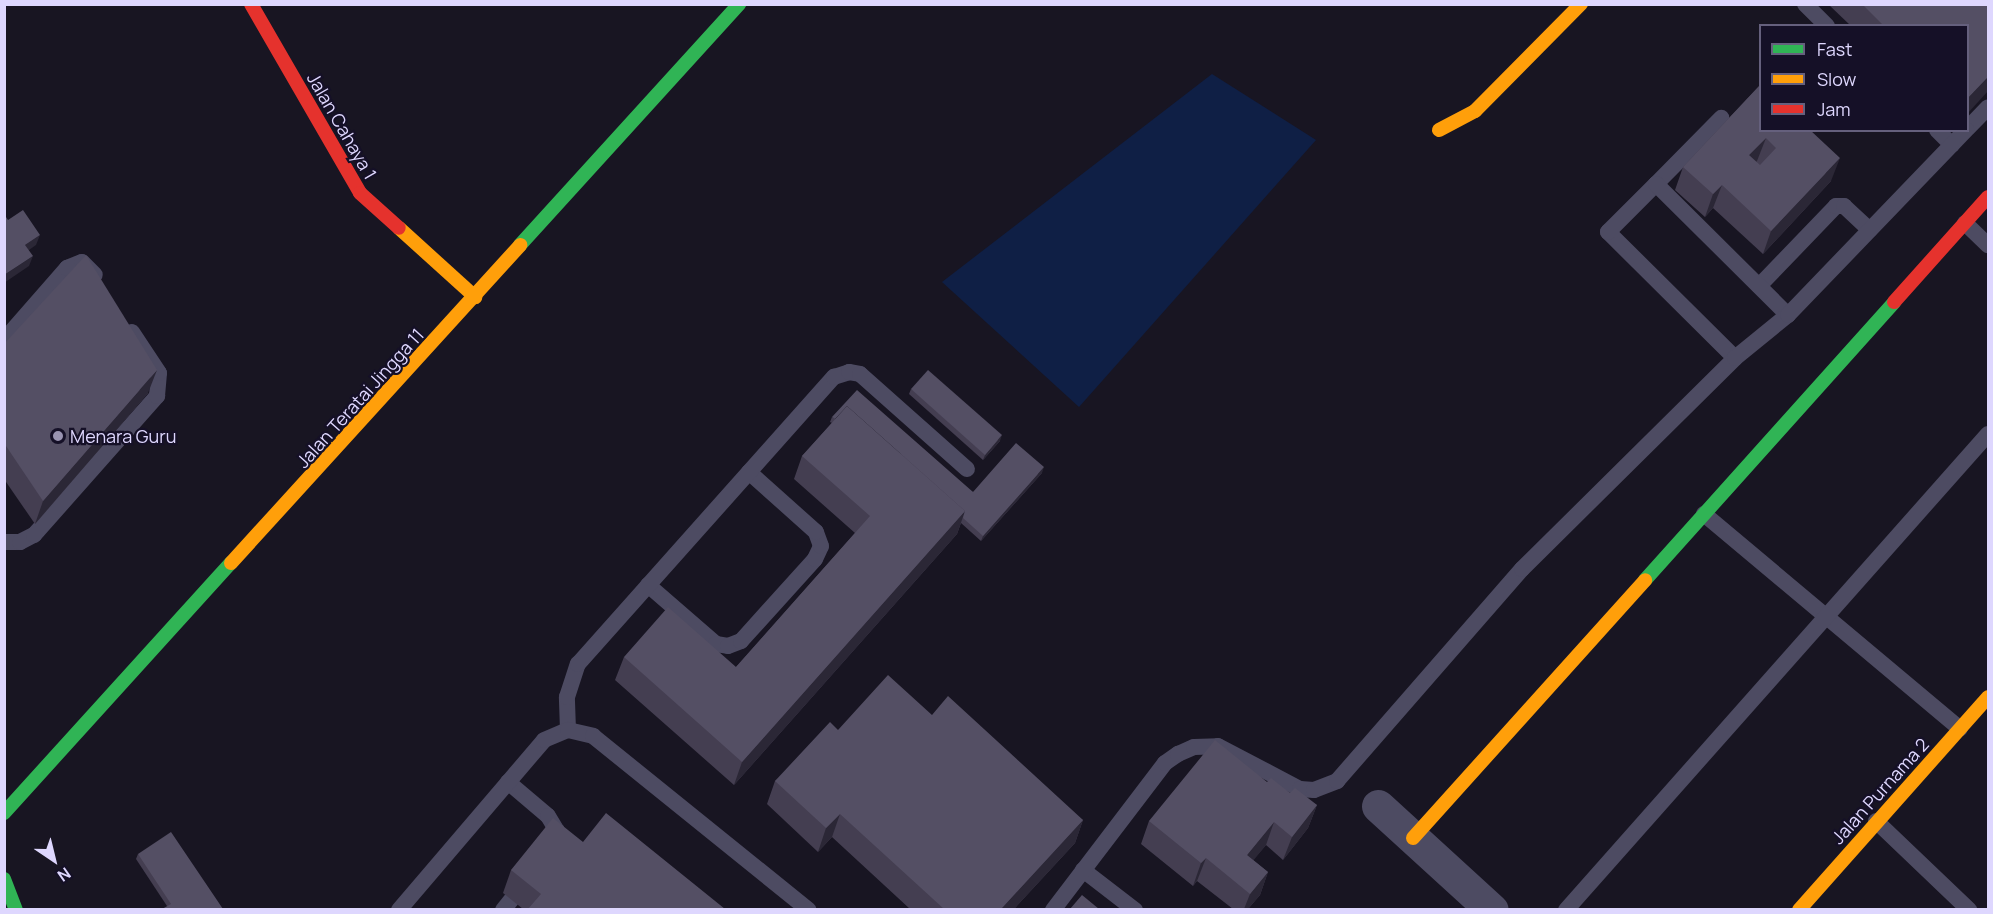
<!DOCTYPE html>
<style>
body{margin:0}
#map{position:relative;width:1993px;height:914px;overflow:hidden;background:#181522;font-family:Manrope,sans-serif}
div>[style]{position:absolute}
.water>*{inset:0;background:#0f1f45}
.lane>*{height:16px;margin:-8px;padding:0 8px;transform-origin:8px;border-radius:8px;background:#4d4b62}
.street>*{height:33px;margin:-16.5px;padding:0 16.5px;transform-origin:16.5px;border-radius:16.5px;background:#4d4b62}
.fast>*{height:14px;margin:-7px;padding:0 7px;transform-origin:7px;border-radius:7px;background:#30b455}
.slow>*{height:14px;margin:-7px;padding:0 7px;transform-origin:7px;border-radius:7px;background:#ff9f0a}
.jam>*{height:14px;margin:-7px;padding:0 7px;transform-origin:7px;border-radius:7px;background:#e5322d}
.wall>*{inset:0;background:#443e51}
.shaded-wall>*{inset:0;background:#2b2736}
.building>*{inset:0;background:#544f64}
.dots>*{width:16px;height:16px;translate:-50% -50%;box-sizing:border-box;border:3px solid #151027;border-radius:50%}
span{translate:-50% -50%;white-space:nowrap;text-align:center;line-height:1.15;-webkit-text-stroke:4.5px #151027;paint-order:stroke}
.street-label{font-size:18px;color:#ded7fe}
.poi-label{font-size:18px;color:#ded7fe}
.left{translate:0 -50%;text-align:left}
.frame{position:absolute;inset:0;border:6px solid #ded7fe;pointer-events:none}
.legend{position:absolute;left:1759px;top:24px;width:210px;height:108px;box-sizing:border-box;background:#151027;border:2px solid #65607d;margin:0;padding:8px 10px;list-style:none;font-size:18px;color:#ded7fe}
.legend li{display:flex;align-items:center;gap:12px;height:30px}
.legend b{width:30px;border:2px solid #65607d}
.north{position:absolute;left:24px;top:830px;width:60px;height:60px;-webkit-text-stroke:4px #151027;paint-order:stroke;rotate:145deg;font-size:16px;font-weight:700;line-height:24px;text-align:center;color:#ded7fe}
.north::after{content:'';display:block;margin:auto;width:21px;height:27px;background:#ded7fe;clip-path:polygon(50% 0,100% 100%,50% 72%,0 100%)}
</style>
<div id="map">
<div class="water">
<div style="clip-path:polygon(1212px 74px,1316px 140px,1079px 407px,942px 282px)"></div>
</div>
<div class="lane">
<div style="left:1805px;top:4px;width:31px;rotate:45deg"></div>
<div style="left:1968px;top:128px;width:29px;rotate:-46deg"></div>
<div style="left:1937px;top:130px;width:21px;rotate:45deg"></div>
<div style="left:1656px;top:184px;width:93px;rotate:-45.4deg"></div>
<div style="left:1965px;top:223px;width:32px;rotate:44deg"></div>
<div style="left:1759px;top:286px;width:111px;rotate:-46.1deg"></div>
<div style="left:1836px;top:206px;width:8px"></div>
<div style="left:1844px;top:206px;width:35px;rotate:43deg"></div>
<div style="left:4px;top:340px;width:96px;rotate:-48.8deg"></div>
<div style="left:67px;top:268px;width:16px;rotate:-22deg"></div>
<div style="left:82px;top:262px;width:18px;rotate:45deg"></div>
<div style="left:1735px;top:358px;width:179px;rotate:-135.2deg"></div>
<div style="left:1608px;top:232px;width:68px;rotate:-45deg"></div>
<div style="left:1656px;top:184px;width:186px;rotate:44.8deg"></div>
<div style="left:1704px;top:514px;width:334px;rotate:40deg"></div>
<div style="left:4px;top:542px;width:16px"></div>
<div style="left:20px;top:542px;width:16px;rotate:-27deg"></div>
<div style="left:34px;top:535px;width:186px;rotate:-48.5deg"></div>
<div style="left:157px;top:396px;width:23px;rotate:-85deg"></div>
<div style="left:159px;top:373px;width:49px;rotate:-123.4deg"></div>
<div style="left:648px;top:585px;width:90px;rotate:40.9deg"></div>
<div style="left:716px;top:644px;width:12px;rotate:9deg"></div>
<div style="left:728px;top:646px;width:14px;rotate:-21deg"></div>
<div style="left:741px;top:641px;width:110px;rotate:-47.9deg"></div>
<div style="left:815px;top:559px;width:14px;rotate:-65deg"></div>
<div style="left:821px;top:546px;width:15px;rotate:-110deg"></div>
<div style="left:816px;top:532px;width:90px;rotate:-138.2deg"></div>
<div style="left:568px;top:730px;width:33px;rotate:-92deg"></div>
<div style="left:567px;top:697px;width:35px;rotate:-72deg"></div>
<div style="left:578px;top:664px;width:385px;rotate:-48.3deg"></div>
<div style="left:834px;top:377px;width:16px;rotate:-18deg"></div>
<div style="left:849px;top:372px;width:11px;rotate:10deg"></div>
<div style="left:860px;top:374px;width:143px;rotate:41.6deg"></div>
<div style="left:508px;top:782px;width:52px;rotate:40.4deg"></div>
<div style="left:548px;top:816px;width:17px;rotate:59deg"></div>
<div style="left:557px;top:831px;width:10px;rotate:90deg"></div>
<div style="left:1876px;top:821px;width:129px;rotate:43.7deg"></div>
<div style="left:1083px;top:870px;width:66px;rotate:37.6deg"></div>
<div style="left:399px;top:910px;width:223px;rotate:-49.5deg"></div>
<div style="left:544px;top:740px;width:26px;rotate:-23deg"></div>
<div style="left:568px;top:730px;width:26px;rotate:13deg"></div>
<div style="left:593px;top:736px;width:277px;rotate:38.9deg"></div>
<div style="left:503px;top:910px;width:13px;rotate:-51deg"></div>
<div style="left:1053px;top:910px;width:185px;rotate:-52.7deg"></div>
<div style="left:1165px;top:763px;width:16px;rotate:-35deg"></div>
<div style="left:1178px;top:754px;width:17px;rotate:-24deg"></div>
<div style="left:1194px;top:747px;width:24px;rotate:-2deg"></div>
<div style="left:1218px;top:746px;width:93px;rotate:27.7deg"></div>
<div style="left:1300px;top:789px;width:14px;rotate:4deg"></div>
<div style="left:1314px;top:790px;width:25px;rotate:-21deg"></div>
<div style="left:1337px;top:781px;width:281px;rotate:-48.9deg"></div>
<div style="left:1522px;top:569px;width:300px;rotate:-44.7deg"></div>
<div style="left:1735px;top:358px;width:68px;rotate:-39.1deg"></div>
<div style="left:1788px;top:315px;width:257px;rotate:-46.1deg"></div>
<div style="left:1566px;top:910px;width:636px;rotate:-48.44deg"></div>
</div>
<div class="street">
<div style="left:1378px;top:806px;width:154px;rotate:42.4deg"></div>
</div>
<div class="fast">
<div style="left:520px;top:245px;width:326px;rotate:-47.7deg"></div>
<div style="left:1645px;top:580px;width:373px;rotate:-48.1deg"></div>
<div style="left:4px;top:813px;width:338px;rotate:-47.8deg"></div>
<div style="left:4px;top:879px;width:33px;rotate:69deg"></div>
</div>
<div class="slow">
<div style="left:1439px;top:130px;width:41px;rotate:-27.8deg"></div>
<div style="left:1475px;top:111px;width:151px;rotate:-45.3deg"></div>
<div style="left:399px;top:228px;width:103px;rotate:42.2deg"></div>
<div style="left:231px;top:563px;width:430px;rotate:-47.7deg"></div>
<div style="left:1413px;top:838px;width:347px;rotate:-48deg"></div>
<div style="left:1799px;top:910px;width:285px;rotate:-48.4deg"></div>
</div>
<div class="jam">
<div style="left:251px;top:4px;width:218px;rotate:60deg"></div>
<div style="left:360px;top:193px;width:52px;rotate:41.9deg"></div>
<div style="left:1894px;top:302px;width:141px;rotate:-48.2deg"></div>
</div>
<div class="wall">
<div style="clip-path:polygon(1828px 4px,1989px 4px,1968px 26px,1851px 26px)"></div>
<div style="clip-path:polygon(1761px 84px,1831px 181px,1763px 254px,1713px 208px,1705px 217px,1675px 190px,1683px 167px)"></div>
<div style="clip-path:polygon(4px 344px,148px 393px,35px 524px,4px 479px)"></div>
<div style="clip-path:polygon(911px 389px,1000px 441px,983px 460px,909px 394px)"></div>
<div style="clip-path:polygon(832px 417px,973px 492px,1042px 473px,981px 541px,961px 523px,957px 534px,734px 785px,615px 680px,624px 657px,736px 667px,855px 533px,794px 479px,802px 456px,832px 423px,830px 422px)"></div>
<div style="clip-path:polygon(932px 715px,1083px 820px,1075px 843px,1014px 909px,910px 909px,832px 837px,818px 852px,767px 804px,775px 781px,838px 730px)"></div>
<div style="clip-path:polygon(1267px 782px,1317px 805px,1308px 828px,1283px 860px,1266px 845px,1253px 860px,1268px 872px,1260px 895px,1248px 909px,1233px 909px,1197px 881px,1193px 886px,1141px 844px,1149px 821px)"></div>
<div style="clip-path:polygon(583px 842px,725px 909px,523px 909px,503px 893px,511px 870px)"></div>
<div style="clip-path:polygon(138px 854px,223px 909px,167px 906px,136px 859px)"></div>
</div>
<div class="shaded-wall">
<div style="clip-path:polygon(1989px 76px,1989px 90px,1968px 113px,1968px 98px)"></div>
<div style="clip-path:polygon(1766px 138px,1757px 161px,1741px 178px,1749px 155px)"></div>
<div style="clip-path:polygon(1840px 158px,1831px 181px,1763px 254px,1771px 231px)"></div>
<div style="clip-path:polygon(1722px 185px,1713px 208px,1705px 217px,1713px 194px)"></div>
<div style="clip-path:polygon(40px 235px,36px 245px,22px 255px,25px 245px)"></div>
<div style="clip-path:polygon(33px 256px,29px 266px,4px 283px,4px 275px)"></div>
<div style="clip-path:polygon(157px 370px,148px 393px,35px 524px,43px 501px)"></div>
<div style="clip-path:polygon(1002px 435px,1000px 441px,983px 460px,985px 455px)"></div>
<div style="clip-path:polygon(1044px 467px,1042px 473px,981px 541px,983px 536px)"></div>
<div style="clip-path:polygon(965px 511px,957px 534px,734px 785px,742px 762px)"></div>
<div style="clip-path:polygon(1317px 805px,1308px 828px,1283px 860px,1292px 837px)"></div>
<div style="clip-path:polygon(840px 814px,832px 837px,818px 852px,826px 828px)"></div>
<div style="clip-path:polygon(1083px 820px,1075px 843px,1014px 909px,1001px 909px)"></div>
<div style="clip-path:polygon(1274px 822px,1266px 845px,1239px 878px,1247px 855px)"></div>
<div style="clip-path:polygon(1206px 858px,1197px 881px,1193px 886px,1201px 863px)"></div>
<div style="clip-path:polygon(1268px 872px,1260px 895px,1248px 909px,1244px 909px,1250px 894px)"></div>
</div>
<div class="building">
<div style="clip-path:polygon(1862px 4px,1989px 4px,1989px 76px,1968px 98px,1968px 26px,1884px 26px)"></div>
<div style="clip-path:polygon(evenodd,1761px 84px,1761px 130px,1810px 130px,1840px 158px,1771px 231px,1722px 185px,1713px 194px,1683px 167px,1761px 84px,1766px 138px,1776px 148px,1760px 165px,1749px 155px,1766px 138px)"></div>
<div style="clip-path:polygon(23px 210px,40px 235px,25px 245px,33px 256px,4px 275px,4px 214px,8px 220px)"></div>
<div style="clip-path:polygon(86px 255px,157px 370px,43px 501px,4px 443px,4px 344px)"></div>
<div style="clip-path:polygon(928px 370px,1002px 435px,985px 455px,911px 389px)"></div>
<div style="clip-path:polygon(857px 390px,973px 492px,1016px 443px,1044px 467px,983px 536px,963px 518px,965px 511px,847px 406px,835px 419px,832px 417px)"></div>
<div style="clip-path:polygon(847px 406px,965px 511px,742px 762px,624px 657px,668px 607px,736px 667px,870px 516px,802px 456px)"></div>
<div style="clip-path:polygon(888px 675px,932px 715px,948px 696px,1083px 820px,1001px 909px,944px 909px,840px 814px,826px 828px,775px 781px,830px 722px,838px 730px)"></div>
<div style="clip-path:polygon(1215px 740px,1267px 782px,1271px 778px,1290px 793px,1295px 788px,1317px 805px,1292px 837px,1274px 822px,1247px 855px,1268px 872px,1250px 894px,1206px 858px,1201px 863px,1149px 821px)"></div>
<div style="clip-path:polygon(606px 813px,725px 909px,528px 909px,541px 894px,511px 870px,553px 818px,583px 842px)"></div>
<div style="clip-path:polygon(171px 832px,223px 909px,162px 909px,171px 904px,138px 854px)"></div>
<div style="clip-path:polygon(1082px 895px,1099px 909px,1070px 909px)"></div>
</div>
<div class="dots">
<div style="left:58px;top:436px;background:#9993b1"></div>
</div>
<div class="street-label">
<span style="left:342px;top:126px;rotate:60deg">Jalan Cahaya 1</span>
<span style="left:360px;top:398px;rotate:-48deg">Jalan Teratai Jingga 11</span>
<span style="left:1880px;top:791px;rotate:-48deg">Jalan Purnama 2</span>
</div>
<div class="poi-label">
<span class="left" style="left:70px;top:436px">Menara Guru</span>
</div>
<div class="frame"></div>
<ul class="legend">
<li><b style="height:8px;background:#30b455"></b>Fast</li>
<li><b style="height:8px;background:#ff9f0a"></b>Slow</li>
<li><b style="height:8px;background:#e5322d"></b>Jam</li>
</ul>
<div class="north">N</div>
</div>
